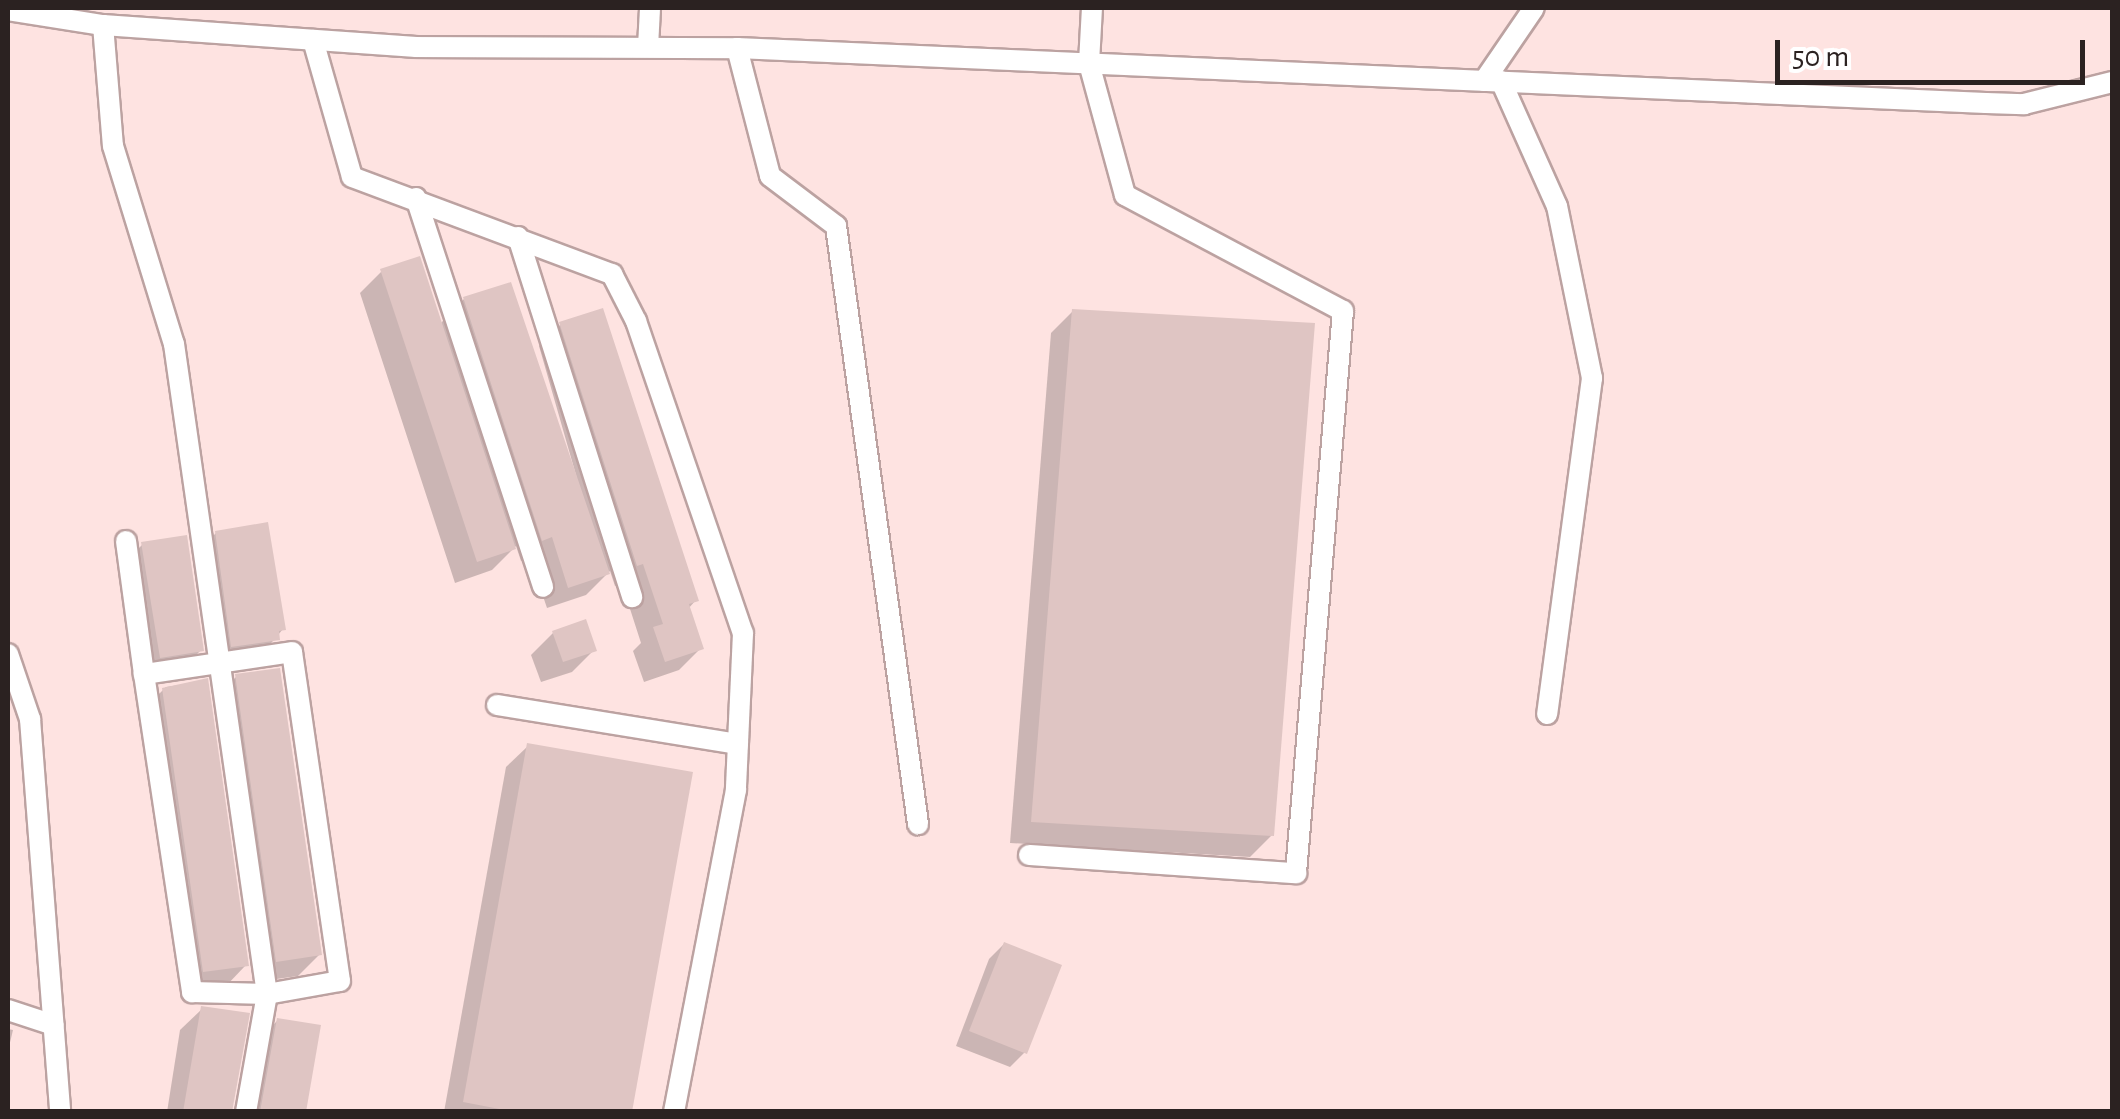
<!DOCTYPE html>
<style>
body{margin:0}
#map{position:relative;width:2120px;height:1119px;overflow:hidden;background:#fee3e1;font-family:"Alegreya Sans",sans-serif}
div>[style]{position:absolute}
.shadow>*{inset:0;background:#0003}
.building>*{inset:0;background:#dfc5c3}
.roads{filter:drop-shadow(2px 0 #bca2a1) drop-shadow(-2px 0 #bca2a1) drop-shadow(0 2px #bca2a1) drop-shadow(0 -2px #bca2a1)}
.service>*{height:20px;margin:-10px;padding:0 10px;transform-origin:10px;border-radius:10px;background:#fff}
span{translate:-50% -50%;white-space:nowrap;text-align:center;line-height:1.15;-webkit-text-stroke:8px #fff;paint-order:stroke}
.frame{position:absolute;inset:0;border:10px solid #2b2221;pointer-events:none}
.scale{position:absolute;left:1775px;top:40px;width:310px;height:45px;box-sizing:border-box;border:5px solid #2b2221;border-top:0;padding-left:12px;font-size:30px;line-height:35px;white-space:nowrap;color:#2b2221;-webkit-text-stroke:8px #fff;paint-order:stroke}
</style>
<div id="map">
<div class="shadow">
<div style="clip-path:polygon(382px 271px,440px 324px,464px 299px,584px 503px,539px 346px,561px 324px,696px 600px,688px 609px,701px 648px,679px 670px,644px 682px,633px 651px,641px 643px,622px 584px,615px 586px,610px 571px,586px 595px,547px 608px,530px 558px,521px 561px,516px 546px,492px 570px,455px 583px,360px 293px)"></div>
<div style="clip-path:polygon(1073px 311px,1272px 835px,1250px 857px,1010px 843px,1051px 333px)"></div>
<div style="clip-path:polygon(216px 533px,283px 629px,256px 661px,210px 668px,194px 555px)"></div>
<div style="clip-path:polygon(143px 544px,201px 650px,180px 672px,139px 678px,121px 566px)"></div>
<div style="clip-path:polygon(553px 633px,594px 650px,572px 672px,541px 682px,531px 655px)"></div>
<div style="clip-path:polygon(236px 677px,320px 954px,298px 976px,255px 982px,215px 698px)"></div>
<div style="clip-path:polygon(206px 681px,246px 965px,225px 987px,182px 993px,144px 709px,166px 687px)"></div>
<div style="clip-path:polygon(528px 746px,629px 1112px,444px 1112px,506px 767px)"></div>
<div style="clip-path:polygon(1004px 944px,1025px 1052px,1010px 1067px,956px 1046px,989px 959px)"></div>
<div style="clip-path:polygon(202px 1009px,230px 1112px,167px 1112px,180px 1030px)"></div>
<div style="clip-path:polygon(278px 1020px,304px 1112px,243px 1112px,256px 1042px)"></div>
<div style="clip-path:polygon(8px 1029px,13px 1030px,8px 1051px)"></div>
</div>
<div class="building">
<div style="clip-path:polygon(420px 256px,516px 549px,477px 562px,380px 269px)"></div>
<div style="clip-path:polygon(511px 282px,610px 574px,568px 588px,552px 537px,542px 541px,463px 297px)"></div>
<div style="clip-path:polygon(603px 308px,699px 601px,689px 604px,704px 649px,665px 662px,653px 627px,663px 624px,643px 564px,637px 566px,559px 322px)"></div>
<div style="clip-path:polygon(1072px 309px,1315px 323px,1274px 836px,1031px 822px)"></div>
<div style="clip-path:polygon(268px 522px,286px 630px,279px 631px,280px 640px,231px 647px,215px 531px)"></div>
<div style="clip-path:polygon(187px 535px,204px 651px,160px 658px,141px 542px)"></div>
<div style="clip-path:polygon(586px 619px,597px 651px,563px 662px,552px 631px)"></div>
<div style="clip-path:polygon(280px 668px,322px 955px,276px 962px,235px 674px)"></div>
<div style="clip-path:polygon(208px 678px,249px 966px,203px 972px,162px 688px)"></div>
<div style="clip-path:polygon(527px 743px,693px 772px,632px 1112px,515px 1112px,463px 1102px)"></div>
<div style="clip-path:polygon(1004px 942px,1062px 965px,1027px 1054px,969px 1031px)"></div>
<div style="clip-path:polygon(201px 1006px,250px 1013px,232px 1112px,183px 1112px)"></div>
<div style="clip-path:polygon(277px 1018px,321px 1025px,306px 1112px,260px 1112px)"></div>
</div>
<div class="roads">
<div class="service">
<div style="left:8px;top:10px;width:96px;rotate:9deg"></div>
<div style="left:103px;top:25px;width:314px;rotate:4deg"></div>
<div style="left:416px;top:47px;width:321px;rotate:0.2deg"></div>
<div style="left:737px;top:48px;width:1250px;rotate:2.52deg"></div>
<div style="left:1986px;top:103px;width:38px;rotate:2deg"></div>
<div style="left:2024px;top:104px;width:91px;rotate:-14deg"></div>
<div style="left:103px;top:25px;width:121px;rotate:85.3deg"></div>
<div style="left:113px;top:146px;width:207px;rotate:72.9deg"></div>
<div style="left:174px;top:344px;width:657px;rotate:81.86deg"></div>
<div style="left:267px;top:994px;width:120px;rotate:100.1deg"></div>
<div style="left:313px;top:40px;width:142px;rotate:74.1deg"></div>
<div style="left:352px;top:177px;width:278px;rotate:20.5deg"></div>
<div style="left:612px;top:274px;width:53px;rotate:62.9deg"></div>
<div style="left:636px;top:321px;width:330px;rotate:71.1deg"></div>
<div style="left:743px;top:633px;width:157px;rotate:92.6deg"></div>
<div style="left:736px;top:790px;width:328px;rotate:100.9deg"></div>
<div style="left:648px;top:47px;width:39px;rotate:-87deg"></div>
<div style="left:737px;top:48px;width:132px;rotate:75.5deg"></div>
<div style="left:770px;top:176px;width:83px;rotate:37.1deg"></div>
<div style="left:836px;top:226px;width:604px;rotate:82.19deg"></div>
<div style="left:1484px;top:81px;width:88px;rotate:-55.6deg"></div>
<div style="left:1501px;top:81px;width:137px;rotate:65.9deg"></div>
<div style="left:1557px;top:206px;width:176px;rotate:78.5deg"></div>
<div style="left:1592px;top:378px;width:339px;rotate:97.6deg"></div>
<div style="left:416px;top:198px;width:409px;rotate:71.9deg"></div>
<div style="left:518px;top:237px;width:378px;rotate:72.4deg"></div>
<div style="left:126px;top:541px;width:134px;rotate:82.3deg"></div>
<div style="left:144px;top:674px;width:322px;rotate:81.4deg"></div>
<div style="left:192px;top:992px;width:75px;rotate:1.5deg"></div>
<div style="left:267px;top:994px;width:74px;rotate:-10.1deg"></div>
<div style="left:340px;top:981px;width:332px;rotate:-98.3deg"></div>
<div style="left:292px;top:652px;width:150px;rotate:171.5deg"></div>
<div style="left:8px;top:654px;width:69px;rotate:71.3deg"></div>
<div style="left:30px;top:719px;width:394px;rotate:85.6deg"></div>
<div style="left:497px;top:705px;width:244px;rotate:9.2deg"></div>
<div style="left:1029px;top:855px;width:268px;rotate:3.9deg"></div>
<div style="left:1296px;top:873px;width:564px;rotate:-85.22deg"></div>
<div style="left:1343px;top:311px;width:247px;rotate:-152deg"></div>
<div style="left:1125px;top:195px;width:137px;rotate:-105.3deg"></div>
<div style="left:1089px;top:63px;width:55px;rotate:-86.9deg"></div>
<div style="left:8px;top:1010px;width:48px;rotate:18.1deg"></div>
</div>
</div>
<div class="frame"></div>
<div class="scale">50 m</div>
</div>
